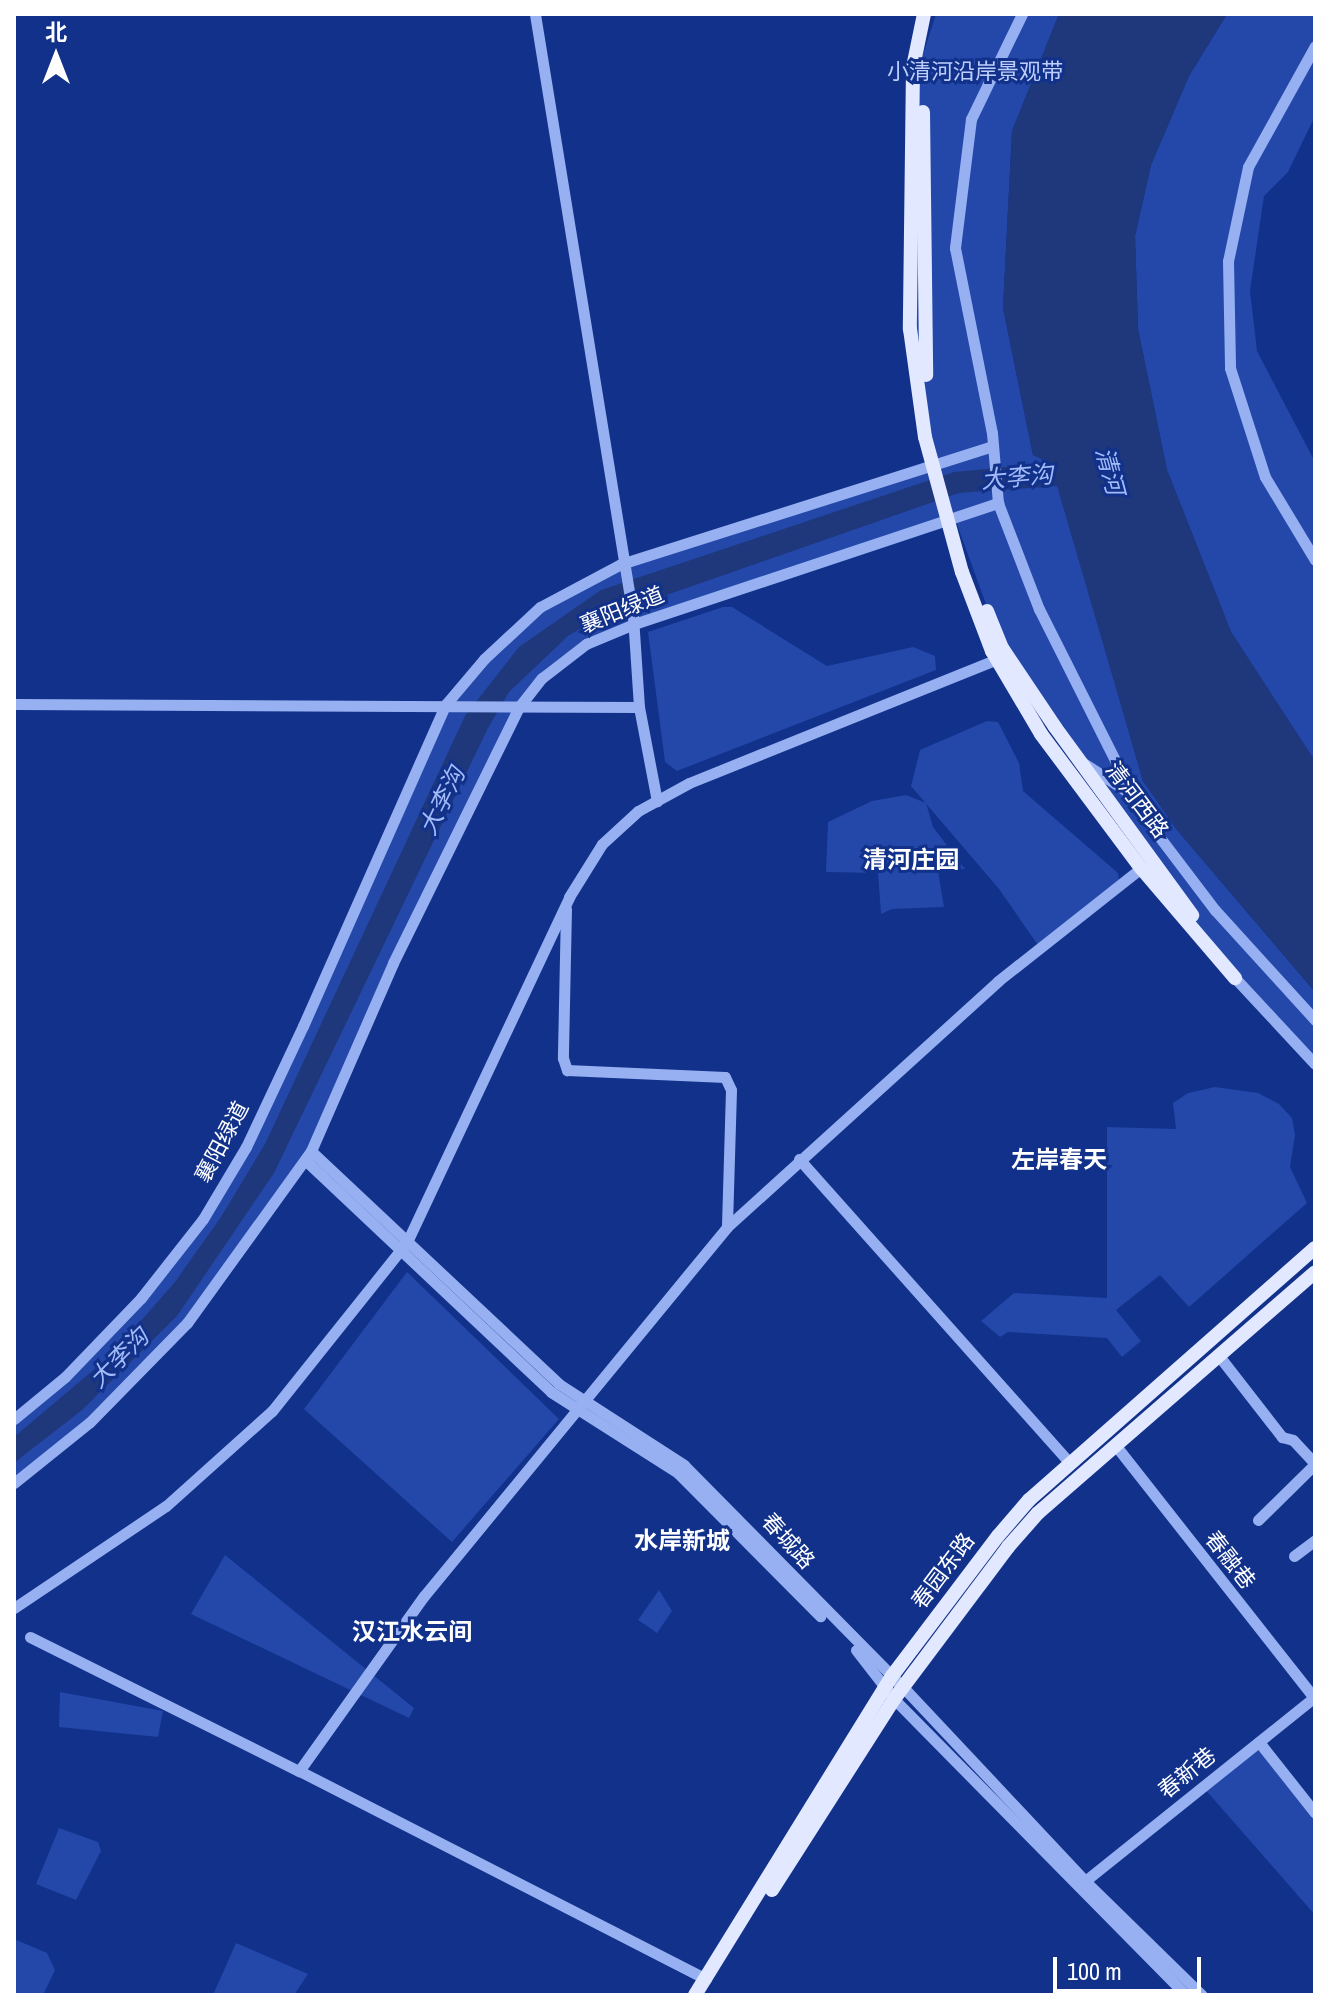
<!DOCTYPE html>
<meta charset="utf-8">
<style>
body{margin:0}
#map{position:relative;width:1329px;height:2009px;overflow:hidden;background:#11318a;font-family:"Archivo Narrow","Noto Sans SC",sans-serif}
div>[style]{position:absolute}
.green>*{inset:0;background:#2348aa}
.water>*{inset:0;background:#1f377b}
.minor>*{height:11px;margin:-5.5px;padding:0 5.5px;transform-origin:5.5px;border-radius:5.5px;background:#97b0f1}
.major>*{height:14px;margin:-7px;padding:0 7px;transform-origin:7px;border-radius:7px;background:#e1e8ff}
span{translate:-50% -50%;white-space:nowrap;text-align:center;line-height:1.15;-webkit-text-stroke:6px #11318a;paint-order:stroke}
.park-label{font-size:22px;color:#becffd}
.street-label{font-size:22px;color:#fff}
.water-label{font-size:24px;color:#a3bbf9;font-style:italic}
.neighbourhood-label{font-size:24px;color:#fff;font-weight:700}
.frame{position:absolute;inset:0;border:16px solid #fff;pointer-events:none}
.north{position:absolute;left:16px;top:16px;width:80px;height:80px;-webkit-text-stroke:6px #11318a;paint-order:stroke;rotate:0deg;font-size:22px;font-weight:700;line-height:32px;text-align:center;color:#fff}
.north::after{content:'';display:block;margin:auto;width:28px;height:36px;background:#fff;clip-path:polygon(50% 0,100% 100%,50% 72%,0 100%)}
.scale{position:absolute;left:1053px;top:1957px;width:148px;height:36px;box-sizing:border-box;border:4px solid #fff;border-top:0;padding-left:10px;font-size:24px;line-height:28px;white-space:nowrap;color:#fff;-webkit-text-stroke:6px #11318a;paint-order:stroke}
</style>
<div id="map">
<div class="green">
<div style="clip-path:polygon(936px 14px,1059px 14px,1012px 131px,1003px 308px,1033px 455px,1052px 463px,1143px 781px,1177px 830px,1315px 992px,1315px 1064px,1235px 978px,1002px 648px,955px 519px,586px 644px,519px 707px,393px 963px,311px 1151px,187px 1323px,90px 1422px,14px 1482px,14px 1419px,66px 1377px,203px 1219px,246px 1147px,446px 704px,540px 607px,621px 564px,933px 459px,915px 328px,919px 67px)"></div>
<div style="clip-path:polygon(1227px 14px,1315px 14px,1315px 116px,1288px 172px,1264px 196px,1250px 291px,1257px 351px,1315px 462px,1315px 761px,1231px 632px,1167px 470px,1138px 329px,1135px 236px,1151px 165px,1189px 76px)"></div>
<div style="clip-path:polygon(723px 607px,732px 607px,827px 666px,913px 647px,935px 656px,936px 670px,677px 771px,665px 762px,648px 632px)"></div>
<div style="clip-path:polygon(987px 721px,998px 722px,1019px 763px,1023px 791px,1118px 873px,1120px 885px,1040px 948px,999px 889px,911px 786px,920px 750px)"></div>
<div style="clip-path:polygon(906px 795px,926px 803px,933px 827px,965px 869px,938px 871px,944px 907px,892px 909px,881px 914px,878px 873px,826px 872px,828px 822px,872px 801px)"></div>
<div style="clip-path:polygon(1215px 1087px,1258px 1093px,1279px 1104px,1292px 1118px,1295px 1135px,1290px 1167px,1307px 1203px,1189px 1307px,1160px 1275px,1116px 1310px,1141px 1341px,1122px 1357px,1107px 1338px,1008px 1332px,1000px 1337px,981px 1321px,1014px 1293px,1107px 1298px,1107px 1127px,1176px 1129px,1173px 1103px,1188px 1093px)"></div>
<div style="clip-path:polygon(407px 1272px,559px 1419px,452px 1542px,304px 1409px)"></div>
<div style="clip-path:polygon(225px 1555px,414px 1708px,409px 1718px,191px 1614px)"></div>
<div style="clip-path:polygon(659px 1590px,672px 1611px,657px 1633px,638px 1620px)"></div>
<div style="clip-path:polygon(60px 1692px,163px 1711px,158px 1737px,59px 1727px)"></div>
<div style="clip-path:polygon(1259px 1742px,1315px 1813px,1315px 1915px,1203px 1787px)"></div>
<div style="clip-path:polygon(59px 1828px,98px 1842px,101px 1851px,76px 1900px,36px 1884px)"></div>
<div style="clip-path:polygon(14px 1939px,47px 1953px,55px 1970px,44px 1993px,14px 1993px)"></div>
<div style="clip-path:polygon(236px 1943px,308px 1974px,294px 1995px,213px 1995px)"></div>
</div>
<div class="water">
<div style="clip-path:polygon(1059px 14px,1227px 14px,1189px 76px,1151px 165px,1135px 236px,1138px 329px,1167px 470px,1231px 632px,1315px 761px,1315px 992px,1177px 830px,1143px 781px,1057px 486px,959px 493px,595px 620px,568px 636px,509px 692px,488px 728px,274px 1173px,177px 1316px,82px 1410px,14px 1463px,14px 1437px,110px 1356px,175px 1282px,221px 1217px,265px 1144px,465px 716px,519px 647px,601px 590px,954px 472px,1050px 463px,1033px 455px,1003px 308px,1012px 131px)"></div>
</div>
<div class="minor">
<div style="left:1022px;top:14px;width:117px;rotate:115.9deg"></div>
<div style="left:971px;top:119px;width:130px;rotate:97.1deg"></div>
<div style="left:955px;top:248px;width:189px;rotate:78.7deg"></div>
<div style="left:992px;top:433px;width:70px;rotate:85.1deg"></div>
<div style="left:998px;top:503px;width:114px;rotate:68.9deg"></div>
<div style="left:1039px;top:609px;width:229px;rotate:63.3deg"></div>
<div style="left:1142px;top:814px;width:121px;rotate:52.8deg"></div>
<div style="left:1215px;top:910px;width:149px;rotate:47.7deg"></div>
<div style="left:1315px;top:46px;width:138px;rotate:119deg"></div>
<div style="left:1248px;top:167px;width:96px;rotate:102deg"></div>
<div style="left:1228px;top:261px;width:107px;rotate:88.9deg"></div>
<div style="left:1230px;top:368px;width:114px;rotate:72.2deg"></div>
<div style="left:1265px;top:477px;width:97px;rotate:58.9deg"></div>
<div style="left:14px;top:704px;width:625px;rotate:0.28deg"></div>
<div style="left:639px;top:707px;width:91px;rotate:-93.8deg"></div>
<div style="left:633px;top:616px;width:610px;rotate:-99.25deg"></div>
<div style="left:639px;top:707px;width:96px;rotate:79.2deg"></div>
<div style="left:1085px;top:764px;width:55px;rotate:33.1deg"></div>
<div style="left:566px;top:909px;width:149px;rotate:91.2deg"></div>
<div style="left:563px;top:1058px;width:13px;rotate:72deg"></div>
<div style="left:567px;top:1070px;width:158px;rotate:2.5deg"></div>
<div style="left:725px;top:1077px;width:14px;rotate:65deg"></div>
<div style="left:731px;top:1090px;width:137px;rotate:91.7deg"></div>
<div style="left:1235px;top:978px;width:117px;rotate:47.1deg"></div>
<div style="left:311px;top:1151px;width:340px;rotate:43.2deg"></div>
<div style="left:559px;top:1384px;width:149px;rotate:32.9deg"></div>
<div style="left:684px;top:1465px;width:312px;rotate:45.4deg"></div>
<div style="left:903px;top:1687px;width:266px;rotate:46.8deg"></div>
<div style="left:1085px;top:1881px;width:163px;rotate:44.3deg"></div>
<div style="left:799px;top:1159px;width:407px;rotate:48.3deg"></div>
<div style="left:305px;top:1160px;width:338px;rotate:43.3deg"></div>
<div style="left:551px;top:1392px;width:151px;rotate:32.5deg"></div>
<div style="left:678px;top:1473px;width:202px;rotate:45.2deg"></div>
<div style="left:1219px;top:1356px;width:103px;rotate:52.1deg"></div>
<div style="left:1282px;top:1437px;width:11px;rotate:15deg"></div>
<div style="left:1293px;top:1440px;width:33px;rotate:47deg"></div>
<div style="left:14px;top:1419px;width:66px;rotate:-39.5deg"></div>
<div style="left:65px;top:1377px;width:110px;rotate:-46.1deg"></div>
<div style="left:141px;top:1298px;width:100px;rotate:-51.9deg"></div>
<div style="left:203px;top:1219px;width:84px;rotate:-59.2deg"></div>
<div style="left:246px;top:1147px;width:134px;rotate:-64.8deg"></div>
<div style="left:303px;top:1026px;width:352px;rotate:-66.1deg"></div>
<div style="left:446px;top:704px;width:59px;rotate:-49.8deg"></div>
<div style="left:484px;top:659px;width:76px;rotate:-42.9deg"></div>
<div style="left:540px;top:607px;width:92px;rotate:-28deg"></div>
<div style="left:621px;top:564px;width:390px;rotate:-17.6deg"></div>
<div style="left:1116px;top:1446px;width:320px;rotate:51.8deg"></div>
<div style="left:14px;top:1483px;width:97px;rotate:-38.8deg"></div>
<div style="left:90px;top:1422px;width:139px;rotate:-45.6deg"></div>
<div style="left:187px;top:1323px;width:212px;rotate:-54.2deg"></div>
<div style="left:311px;top:1151px;width:205px;rotate:-66.4deg"></div>
<div style="left:393px;top:963px;width:285px;rotate:-63.8deg"></div>
<div style="left:519px;top:707px;width:37px;rotate:-52deg"></div>
<div style="left:542px;top:678px;width:56px;rotate:-37.7deg"></div>
<div style="left:586px;top:644px;width:52px;rotate:-22.6deg"></div>
<div style="left:634px;top:624px;width:384px;rotate:-18.4deg"></div>
<div style="left:1258px;top:1520px;width:80px;rotate:-44.5deg"></div>
<div style="left:1294px;top:1556px;width:26px;rotate:-37deg"></div>
<div style="left:14px;top:1608px;width:183px;rotate:-33.9deg"></div>
<div style="left:166px;top:1506px;width:142px;rotate:-41.9deg"></div>
<div style="left:272px;top:1411px;width:216px;rotate:-51.4deg"></div>
<div style="left:407px;top:1242px;width:381px;rotate:-64.8deg"></div>
<div style="left:569px;top:897px;width:62px;rotate:-58.1deg"></div>
<div style="left:602px;top:844px;width:49px;rotate:-42.5deg"></div>
<div style="left:638px;top:811px;width:58px;rotate:-28.8deg"></div>
<div style="left:689px;top:783px;width:338px;rotate:-21.9deg"></div>
<div style="left:30px;top:1637px;width:301px;rotate:26.5deg"></div>
<div style="left:856px;top:1650px;width:62px;rotate:52.2deg"></div>
<div style="left:894px;top:1699px;width:416px;rotate:45.4deg"></div>
<div style="left:1259px;top:1742px;width:90px;rotate:51.7deg"></div>
<div style="left:1085px;top:1881px;width:295px;rotate:-38.7deg"></div>
<div style="left:706px;top:1979px;width:457px;rotate:-152.9deg"></div>
<div style="left:299px;top:1771px;width:215px;rotate:-54.5deg"></div>
<div style="left:424px;top:1596px;width:477px;rotate:-50.6deg"></div>
<div style="left:727px;top:1227px;width:366px;rotate:-42.2deg"></div>
<div style="left:998px;top:981px;width:182px;rotate:-38.3deg"></div>
</div>
<div class="major">
<div style="left:924px;top:14px;width:54px;rotate:101.7deg"></div>
<div style="left:913px;top:67px;width:262px;rotate:90.7deg"></div>
<div style="left:910px;top:329px;width:109px;rotate:82.1deg"></div>
<div style="left:925px;top:437px;width:140px;rotate:74.7deg"></div>
<div style="left:962px;top:572px;width:85px;rotate:69.2deg"></div>
<div style="left:992px;top:651px;width:96px;rotate:59.4deg"></div>
<div style="left:1041px;top:734px;width:167px;rotate:53.3deg"></div>
<div style="left:1141px;top:868px;width:145px;rotate:49.5deg"></div>
<div style="left:923px;top:112px;width:263px;rotate:89.3deg"></div>
<div style="left:987px;top:611px;width:40px;rotate:68deg"></div>
<div style="left:1002px;top:648px;width:95px;rotate:56.1deg"></div>
<div style="left:1055px;top:727px;width:233px;rotate:53.9deg"></div>
<div style="left:772px;top:1890px;width:227px;rotate:-57.4deg"></div>
<div style="left:894px;top:1699px;width:190px;rotate:-53.1deg"></div>
<div style="left:1008px;top:1547px;width:45px;rotate:-48.6deg"></div>
<div style="left:1038px;top:1513px;width:367px;rotate:-41deg"></div>
<div style="left:695px;top:1995px;width:375px;rotate:-58.3deg"></div>
<div style="left:892px;top:1676px;width:176px;rotate:-52.9deg"></div>
<div style="left:998px;top:1536px;width:48px;rotate:-49.3deg"></div>
<div style="left:1029px;top:1500px;width:381px;rotate:-41.4deg"></div>
</div>
<div class="park-label">
<span style="left:975px;top:72px">小清河沿岸景观带</span>
</div>
<div class="street-label">
<span style="left:622px;top:610px;rotate:-22deg">襄阳绿道</span>
<span style="left:1137px;top:800px;rotate:53deg">清河西路</span>
<span style="left:222px;top:1142px;rotate:-62deg">襄阳绿道</span>
<span style="left:788px;top:1541px;rotate:48deg">春城路</span>
<span style="left:1230px;top:1560px;rotate:52deg">春融巷</span>
<span style="left:943px;top:1571px;rotate:-53deg">春园东路</span>
<span style="left:1187px;top:1773px;rotate:-39deg">春新巷</span>
</div>
<div class="water-label">
<span style="left:1110px;top:471px;rotate:75deg">清河</span>
<span style="left:1017px;top:477px;rotate:-5deg">大李沟</span>
<span style="left:442px;top:801px;rotate:-64deg">大李沟</span>
<span style="left:119px;top:1358px;rotate:-45deg">大李沟</span>
</div>
<div class="neighbourhood-label">
<span style="left:911px;top:860px">清河庄园</span>
<span style="left:1059px;top:1160px">左岸春天</span>
<span style="left:682px;top:1541px">水岸新城</span>
<span style="left:412px;top:1632px">汉江水云间</span>
</div>
<div class="frame"></div>
<div class="north">北</div>
<div class="scale">100 m</div>
</div>
